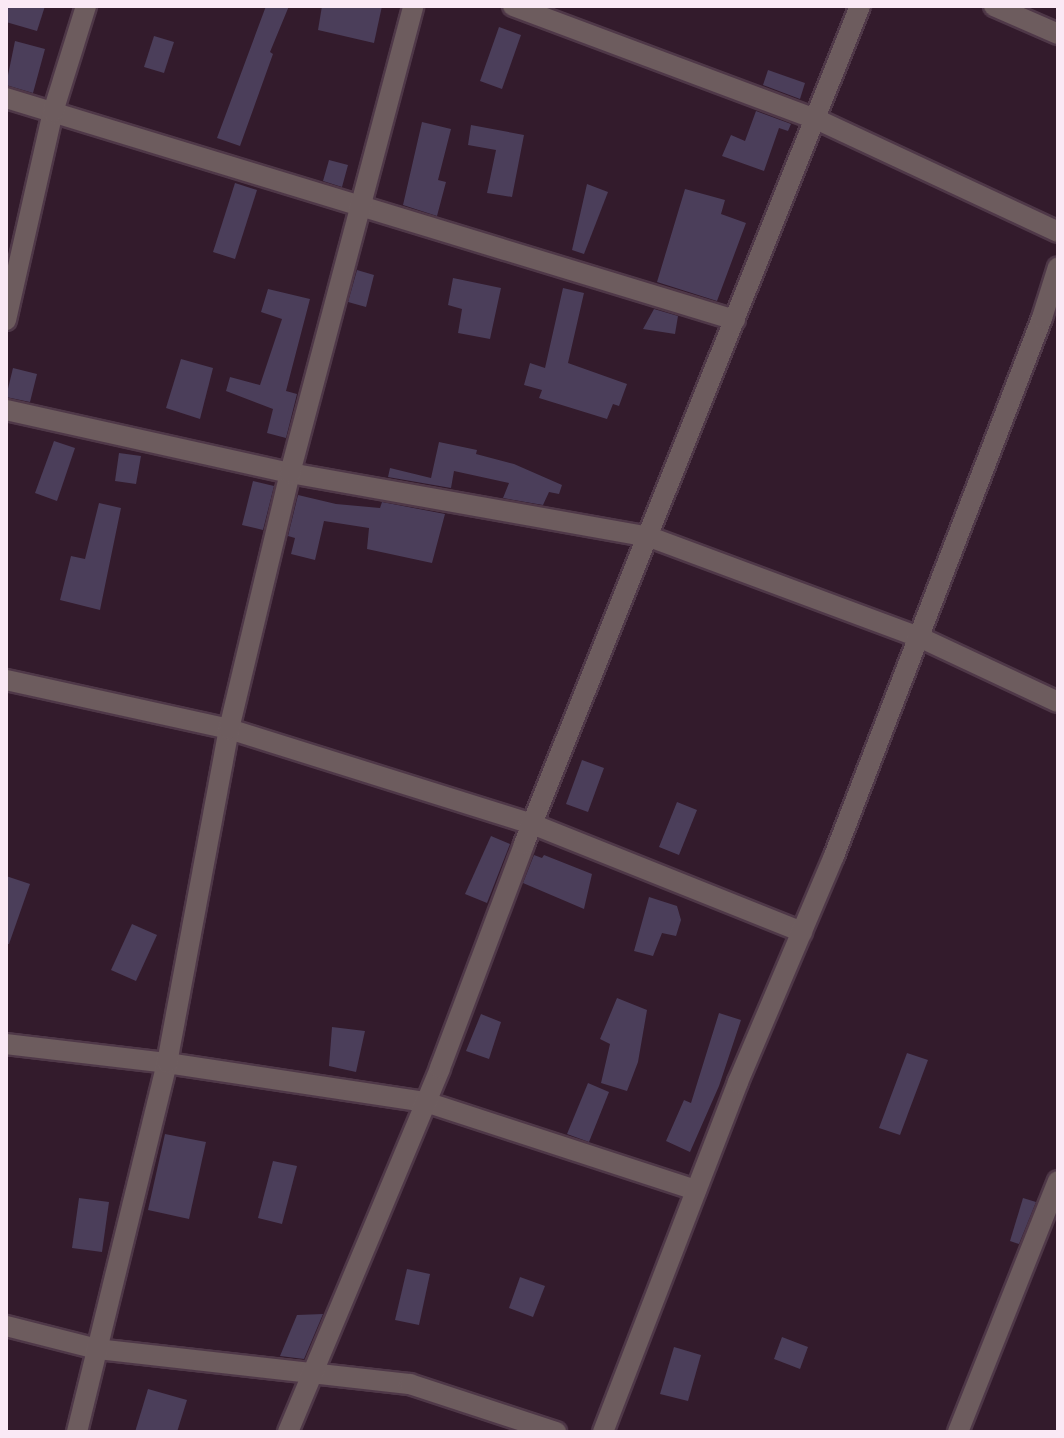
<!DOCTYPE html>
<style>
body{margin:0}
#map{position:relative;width:1064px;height:1438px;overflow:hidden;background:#331b2c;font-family:"Noto Sans",sans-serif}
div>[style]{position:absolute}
.building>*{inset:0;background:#4b3e5a}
.roads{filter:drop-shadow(2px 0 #4f3848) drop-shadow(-2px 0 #4f3848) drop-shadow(0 2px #4f3848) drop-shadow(0 -2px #4f3848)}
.minor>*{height:20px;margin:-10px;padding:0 10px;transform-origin:10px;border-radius:10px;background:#6d5c5e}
span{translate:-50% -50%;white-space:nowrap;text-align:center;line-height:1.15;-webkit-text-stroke:7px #291123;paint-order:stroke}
.frame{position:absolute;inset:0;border:8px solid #fae9f5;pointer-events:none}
</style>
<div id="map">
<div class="building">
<div style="clip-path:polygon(6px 6px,45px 6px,37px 31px,6px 22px)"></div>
<div style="clip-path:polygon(266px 6px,289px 6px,270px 52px,273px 54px,240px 146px,217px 138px)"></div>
<div style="clip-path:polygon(322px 6px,382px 6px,374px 43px,318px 30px)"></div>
<div style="clip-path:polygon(499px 27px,521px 35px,502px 89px,480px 81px)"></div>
<div style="clip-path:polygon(154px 36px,174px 42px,164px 73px,144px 67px)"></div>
<div style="clip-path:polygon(15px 41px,45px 49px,33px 93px,6px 85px)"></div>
<div style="clip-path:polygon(768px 70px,805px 83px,800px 99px,763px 85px)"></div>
<div style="clip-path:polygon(756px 111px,791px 124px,788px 131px,779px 128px,764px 171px,722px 156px,731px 135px,745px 141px)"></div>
<div style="clip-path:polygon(422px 122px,451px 129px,438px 180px,446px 182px,437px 216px,403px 205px)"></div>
<div style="clip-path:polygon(471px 125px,524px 135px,512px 197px,487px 193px,496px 150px,468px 145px)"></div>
<div style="clip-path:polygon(329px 160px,348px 165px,342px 187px,323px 181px)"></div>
<div style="clip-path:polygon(235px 183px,257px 190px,235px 259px,213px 252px)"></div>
<div style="clip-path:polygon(587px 184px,608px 192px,584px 254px,572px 250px)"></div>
<div style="clip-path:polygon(685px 189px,725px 200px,721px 214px,746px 223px,717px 301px,657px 282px)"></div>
<div style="clip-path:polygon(357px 270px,374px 275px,366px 307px,348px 302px)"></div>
<div style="clip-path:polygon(453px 278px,501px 288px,490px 339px,458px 333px,462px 309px,448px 305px)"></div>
<div style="clip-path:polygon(563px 288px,584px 293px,568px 363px,627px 384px,619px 406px,613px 404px,607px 419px,539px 398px,542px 390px,524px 385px,530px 363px,545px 368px)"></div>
<div style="clip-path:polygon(268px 289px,310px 299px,286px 391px,297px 394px,286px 438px,267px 433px,273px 409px,226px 391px,230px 377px,260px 385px,282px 319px,261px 312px)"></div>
<div style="clip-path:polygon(654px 309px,678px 316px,675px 334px,643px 329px)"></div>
<div style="clip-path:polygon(181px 359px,213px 368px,200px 419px,166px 408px)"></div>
<div style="clip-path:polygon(13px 368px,37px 374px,30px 402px,6px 397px)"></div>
<div style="clip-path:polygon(54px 441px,75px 448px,57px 501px,35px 493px)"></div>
<div style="clip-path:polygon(439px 442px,477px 450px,476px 454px,514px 464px,562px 485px,559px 494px,549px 492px,543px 505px,503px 498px,509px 483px,454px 471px,451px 488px,388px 477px,390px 468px,431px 478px)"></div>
<div style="clip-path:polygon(119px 453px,141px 456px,136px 484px,115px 481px)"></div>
<div style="clip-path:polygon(253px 481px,274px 486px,263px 530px,242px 525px)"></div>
<div style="clip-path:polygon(298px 495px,336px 504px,380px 508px,382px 502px,445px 514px,432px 563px,367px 549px,369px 528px,324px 521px,315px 560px,291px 554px,295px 538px,288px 536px)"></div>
<div style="clip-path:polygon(99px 503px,121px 508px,100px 610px,60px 600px,71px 556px,85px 559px)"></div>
<div style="clip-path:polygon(582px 760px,604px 768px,588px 812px,566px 804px)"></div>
<div style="clip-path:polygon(677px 802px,697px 810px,679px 855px,659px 847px)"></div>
<div style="clip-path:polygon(491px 836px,510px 844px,487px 903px,465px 894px)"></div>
<div style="clip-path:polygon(534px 855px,542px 858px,544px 855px,592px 874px,584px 909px,523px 883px)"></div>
<div style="clip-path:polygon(6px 876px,30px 884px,9px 944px,6px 944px)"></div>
<div style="clip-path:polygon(649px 897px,677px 906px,681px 920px,676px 936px,662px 933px,653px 956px,634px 951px)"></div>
<div style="clip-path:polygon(132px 924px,157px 935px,136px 981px,111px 970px)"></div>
<div style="clip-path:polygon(617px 998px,647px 1010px,638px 1062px,627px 1091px,601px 1083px,610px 1044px,600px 1039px)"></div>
<div style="clip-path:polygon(719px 1013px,741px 1020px,719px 1086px,690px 1152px,666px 1141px,684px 1100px,691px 1103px)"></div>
<div style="clip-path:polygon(481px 1014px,501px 1022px,489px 1059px,466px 1051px)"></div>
<div style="clip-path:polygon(332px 1027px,365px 1031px,356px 1072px,329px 1066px)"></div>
<div style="clip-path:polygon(907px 1053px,928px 1060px,900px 1135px,879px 1128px)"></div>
<div style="clip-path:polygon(588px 1083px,609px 1092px,589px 1142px,567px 1134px)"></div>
<div style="clip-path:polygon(165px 1134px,206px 1142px,189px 1219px,148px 1210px)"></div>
<div style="clip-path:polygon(273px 1161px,297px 1166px,282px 1224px,258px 1218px)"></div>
<div style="clip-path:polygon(79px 1198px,109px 1202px,102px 1252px,72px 1248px)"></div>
<div style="clip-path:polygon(1023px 1198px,1036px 1202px,1019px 1244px,1010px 1241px)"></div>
<div style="clip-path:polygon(407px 1269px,430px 1274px,419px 1325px,395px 1320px)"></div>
<div style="clip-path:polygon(520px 1277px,545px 1286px,533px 1317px,509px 1308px)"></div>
<div style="clip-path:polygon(323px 1314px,304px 1359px,280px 1356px,297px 1315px)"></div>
<div style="clip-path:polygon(782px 1337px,808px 1347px,800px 1369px,774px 1359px)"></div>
<div style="clip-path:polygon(674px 1347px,701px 1355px,688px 1401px,660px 1394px)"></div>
<div style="clip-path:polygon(148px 1389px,187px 1400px,177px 1432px,135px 1432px)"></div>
</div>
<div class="roads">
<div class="minor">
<div style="left:513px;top:6px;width:323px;rotate:20.5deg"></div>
<div style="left:816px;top:119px;width:267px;rotate:25deg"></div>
<div style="left:994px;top:6px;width:70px;rotate:23.6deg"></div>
<div style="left:6px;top:98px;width:762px;rotate:16.94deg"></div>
<div style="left:6px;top:320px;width:213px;rotate:-77.3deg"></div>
<div style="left:53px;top:112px;width:111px;rotate:-72.7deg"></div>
<div style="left:6px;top:410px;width:291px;rotate:12.5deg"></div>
<div style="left:290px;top:473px;width:366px;rotate:10.1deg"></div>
<div style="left:650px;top:537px;width:287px;rotate:20.4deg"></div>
<div style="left:919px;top:637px;width:153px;rotate:25.1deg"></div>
<div style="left:6px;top:680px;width:228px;rotate:12.4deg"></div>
<div style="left:229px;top:729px;width:318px;rotate:17.4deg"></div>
<div style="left:532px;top:824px;width:291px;rotate:21.8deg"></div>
<div style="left:6px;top:1044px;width:162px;rotate:6.7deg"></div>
<div style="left:167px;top:1063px;width:262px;rotate:8.6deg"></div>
<div style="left:426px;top:1102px;width:284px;rotate:18.1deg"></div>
<div style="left:6px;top:1326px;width:94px;rotate:14.2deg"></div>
<div style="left:97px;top:1349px;width:315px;rotate:6.4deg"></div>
<div style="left:410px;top:1384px;width:154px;rotate:18.2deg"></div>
<div style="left:77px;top:1432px;width:380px;rotate:-76.3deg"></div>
<div style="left:167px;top:1063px;width:340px;rotate:-79.5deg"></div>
<div style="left:229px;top:729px;width:263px;rotate:-76.6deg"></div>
<div style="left:290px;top:473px;width:483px;rotate:-75.2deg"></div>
<div style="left:288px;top:1432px;width:394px;rotate:-67.3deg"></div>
<div style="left:440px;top:1068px;width:239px;rotate:-69.4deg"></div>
<div style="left:524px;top:844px;width:903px;rotate:-68.15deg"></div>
<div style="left:603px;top:1432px;width:375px;rotate:-68.9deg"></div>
<div style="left:738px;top:1082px;width:246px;rotate:-67deg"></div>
<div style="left:834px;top:856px;width:577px;rotate:-68.86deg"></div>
<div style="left:1042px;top:318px;width:53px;rotate:-72.6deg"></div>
<div style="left:958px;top:1432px;width:270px;rotate:-68.3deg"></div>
</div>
</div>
<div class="frame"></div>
</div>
